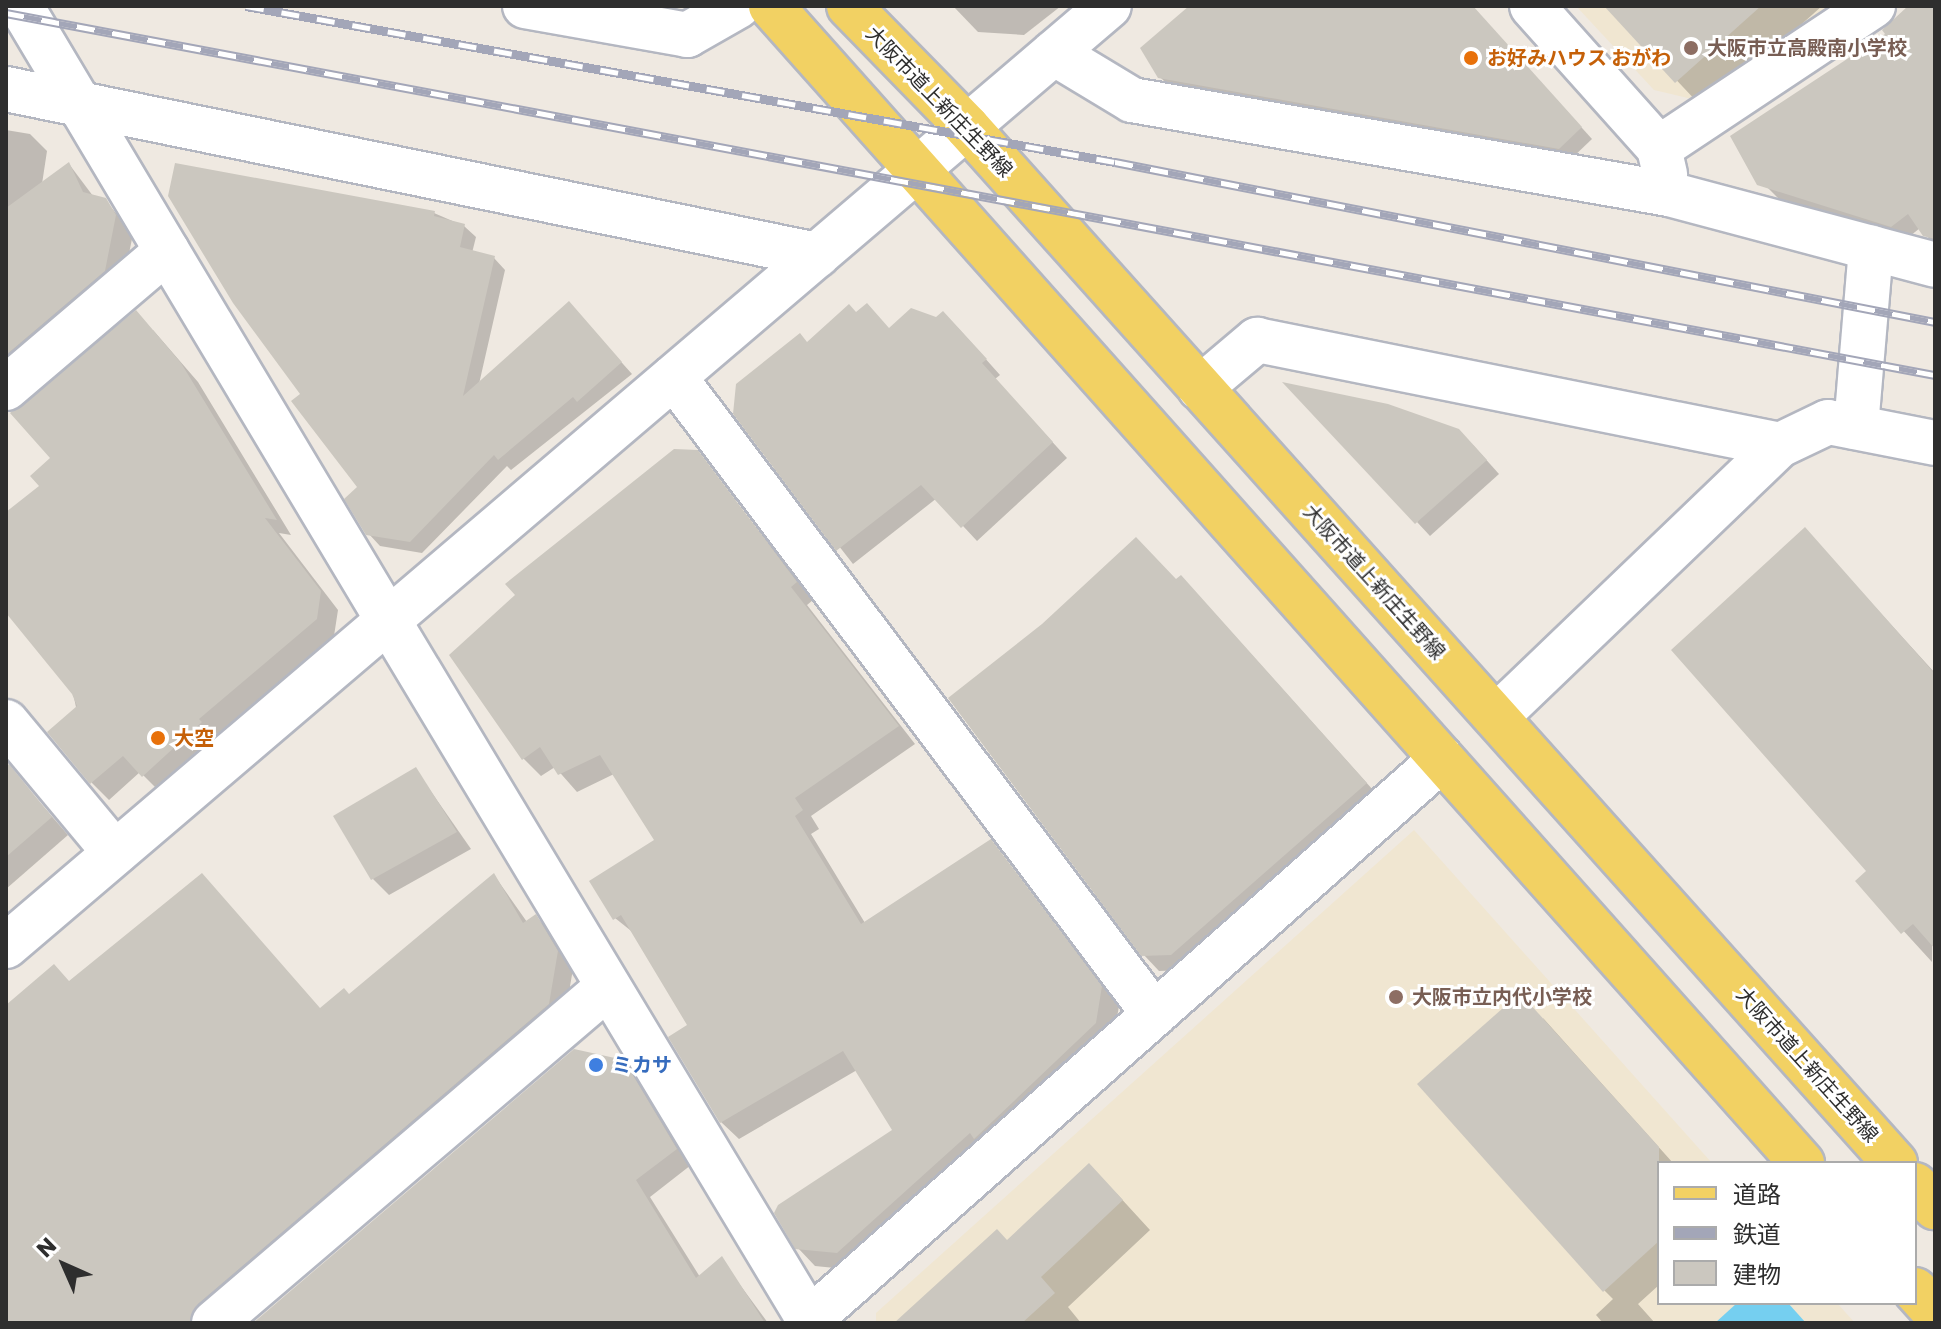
<!DOCTYPE html>
<meta charset="utf-8">
<style>
body{margin:0}
#map{position:relative;width:1941px;height:1329px;overflow:hidden;background:#efe9e1;font-family:Poppins,"Noto Sans JP",sans-serif}
div>[style]{position:absolute}
.education>*{inset:0;background:#f0e6d1}
.water>*{inset:0;background:#75cff0}
.shadow>*{inset:0;background:#0003}
.building>*{inset:0;background:#cbc7bf}
.roads{filter:drop-shadow(2px 0 #b4b7c1) drop-shadow(-2px 0 #b4b7c1) drop-shadow(0 2px #b4b7c1) drop-shadow(0 -2px #b4b7c1)}
.street>*{height:44px;margin:-22px;padding:0 22px;transform-origin:22px;border-radius:22px;background:#fff}
.secondary>*{height:44px;margin:-22px;padding:0 22px;transform-origin:22px;border-radius:22px;background:#fff}
.primary>*{height:44px;margin:-22px;padding:0 22px;transform-origin:22px;border-radius:22px;background:#f2d163}
.rail>*{height:9px;margin-top:-4.5px;transform-origin:0;background:repeating-linear-gradient(90deg,#fff 0 18px,#a3a6b8 0 36px);box-sizing:border-box;border-block:2px solid #a3a6b8}
.dots>*{width:22px;height:22px;translate:-50% -50%;box-sizing:border-box;border:4px solid #fff;border-radius:50%}
span{translate:-50% -50%;white-space:nowrap;text-align:center;line-height:1.15;-webkit-text-stroke:6px #fff;paint-order:stroke}
.education-label{font-size:20px;color:#785e54;font-weight:700}
.left{translate:0 -50%;text-align:left}
.food-label{font-size:20px;color:#c56008;font-weight:700}
.street-label{font-size:20px;color:#2e2e2e}
.shop-label{font-size:20px;color:#366cbe;font-weight:700}
.frame{position:absolute;inset:0;border:8px solid #2e2e2e;pointer-events:none}
.legend{position:absolute;left:1657px;top:1161px;width:260px;height:144px;box-sizing:border-box;background:#fff;border:2px solid #ababab;margin:0;padding:10px 14px;list-style:none;font-size:24px;color:#2e2e2e}
.legend li{display:flex;align-items:center;gap:16px;height:40px}
.legend b{width:40px;border:2px solid #ababab}
.north{position:absolute;left:24px;top:1225px;width:80px;height:80px;-webkit-text-stroke:6px #fff;paint-order:stroke;rotate:315deg;font-size:22px;font-weight:700;line-height:32px;text-align:center;color:#2e2e2e}
.north::after{content:'';display:block;margin:auto;width:28px;height:36px;background:#2e2e2e;clip-path:polygon(50% 0,100% 100%,50% 72%,0 100%)}
</style>
<div id="map">
<div class="education">
<div style="clip-path:polygon(1576px 6px,1830px 6px,1692px 99px,1654px 90px)"></div>
<div style="clip-path:polygon(1414px 830px,1712px 1163px,1659px 1163px,1659px 1303px,1837px 1303px,1855px 1323px,876px 1323px,876px 1313px)"></div>
</div>
<div class="water">
<div style="clip-path:polygon(1737px 1303px,1788px 1303px,1806px 1323px,1715px 1323px)"></div>
</div>
<div class="shadow">
<div style="clip-path:polygon(953px 6px,1061px 6px,1024px 35px,978px 32px)"></div>
<div style="clip-path:polygon(1192px 6px,1472px 6px,1592px 139px,1571px 159px,1171px 88px,1160px 77px)"></div>
<div style="clip-path:polygon(1607px 6px,1822px 6px,1713px 103px,1698px 103px)"></div>
<div style="clip-path:polygon(1917px 6px,1935px 6px,1935px 245px,1920px 228px,1905px 240px,1780px 200px,1766px 186px)"></div>
<div style="clip-path:polygon(6px 130px,30px 134px,47px 151px,42px 184px,69px 164px,93px 196px,105px 200px,133px 234px,122px 288px,6px 388px)"></div>
<div style="clip-path:polygon(434px 213px,464px 226px,476px 237px,472px 253px,494px 258px,505px 270px,479px 384px,580px 316px,632px 374px,511px 470px,507px 466px,422px 553px,380px 546px,368px 533px,360px 488px,302px 395px)"></div>
<div style="clip-path:polygon(856px 315px,890px 330px,958px 328px,1000px 375px,995px 379px,1067px 458px,977px 541px,937px 498px,853px 564px,735px 413px,808px 344px)"></div>
<div style="clip-path:polygon(153px 330px,198px 382px,291px 535px,279px 533px,338px 610px,334px 636px,215px 738px,218px 741px,161px 793px,140px 772px,109px 800px,92px 783px,73px 693px,6px 610px,6px 515px,42px 486px,53px 458px)"></div>
<div style="clip-path:polygon(1473px 445px,1499px 474px,1430px 536px,1417px 522px)"></div>
<div style="clip-path:polygon(697px 452px,813px 600px,807px 605px,915px 744px,811px 816px,819px 829px,811px 834px,865px 923px,990px 841px,1119px 1006px,1113px 1041px,855px 1270px,815px 1266px,797px 1247px,894px 1131px,857px 1070px,739px 1139px,721px 1122px,690px 1026px,635px 934px,615px 918px,656px 841px,614px 774px,577px 792px,555px 767px,541px 776px,523px 758px)"></div>
<div style="clip-path:polygon(1805px 530px,1935px 673px,1932px 962px,1858px 881px,1869px 871px)"></div>
<div style="clip-path:polygon(1176px 582px,1196px 593px,1382px 800px,1187px 970px,1159px 971px,1143px 954px,1043px 626px)"></div>
<div style="clip-path:polygon(9px 767px,68px 835px,6px 889px,6px 769px)"></div>
<div style="clip-path:polygon(416px 770px,471px 849px,389px 895px,373px 879px)"></div>
<div style="clip-path:polygon(494px 875px,527px 922px,536px 917px,552px 933px,573px 969px,564px 1021px,212px 1323px,6px 1323px,6px 1010px,70px 983px,321px 1010px,350px 997px)"></div>
<div style="clip-path:polygon(1543px 1018px,1673px 1163px,1659px 1163px,1659px 1285px,1638px 1304px,1655px 1323px,1603px 1323px,1596px 1315px,1613px 1299px,1604px 1290px)"></div>
<div style="clip-path:polygon(623px 1062px,639px 1078px,691px 1165px,650px 1197px,700px 1277px,721px 1259px,768px 1323px,256px 1323px)"></div>
<div style="clip-path:polygon(1117px 1194px,1150px 1230px,1068px 1307px,1081px 1323px,925px 1323px,1007px 1242px)"></div>
</div>
<div class="building">
<div style="clip-path:polygon(1189px 6px,1473px 6px,1582px 127px,1559px 149px,1158px 78px,1140px 48px)"></div>
<div style="clip-path:polygon(1604px 6px,1761px 6px,1675px 83px)"></div>
<div style="clip-path:polygon(1908px 6px,1935px 6px,1935px 239px,1923px 236px,1908px 214px,1891px 227px,1757px 185px,1730px 136px,1885px 34px,1882px 30px)"></div>
<div style="clip-path:polygon(69px 162px,83px 192px,106px 198px,116px 215px,105px 271px,6px 355px,6px 208px)"></div>
<div style="clip-path:polygon(175px 163px,435px 211px,434px 216px,465px 224px,460px 247px,495px 256px,463px 396px,569px 301px,622px 362px,577px 402px,573px 397px,498px 460px,494px 455px,410px 542px,366px 535px,344px 499px,357px 487px,291px 401px,300px 394px,233px 303px,168px 196px)"></div>
<div style="clip-path:polygon(867px 303px,889px 328px,911px 308px,936px 317px,943px 311px,987px 359px,982px 363px,1053px 442px,961px 528px,921px 485px,836px 551px,733px 414px,736px 384px,800px 333px,807px 342px,849px 304px,856px 312px)"></div>
<div style="clip-path:polygon(136px 310px,181px 363px,277px 520px,265px 518px,321px 591px,317px 619px,199px 719px,202px 722px,142px 777px,123px 756px,90px 784px,47px 732px,77px 706px,72px 694px,6px 613px,6px 512px,39px 486px,30px 476px,50px 458px,10px 413px)"></div>
<div style="clip-path:polygon(1282px 382px,1388px 404px,1459px 429px,1487px 460px,1415px 524px)"></div>
<div style="clip-path:polygon(674px 449px,698px 450px,797px 582px,791px 587px,899px 726px,795px 798px,803px 810px,795px 816px,861px 924px,991px 839px,1102px 986px,1096px 1023px,974px 1139px,970px 1133px,837px 1253px,795px 1249px,774px 1213px,778px 1205px,892px 1130px,843px 1051px,720px 1123px,668px 1037px,687px 1025px,621px 915px,613px 920px,589px 881px,654px 840px,600px 755px,558px 775px,540px 747px,522px 760px,449px 655px,515px 595px,505px 584px)"></div>
<div style="clip-path:polygon(1805px 527px,1935px 674px,1935px 949px,1913px 924px,1901px 934px,1855px 881px,1866px 871px,1671px 650px)"></div>
<div style="clip-path:polygon(1136px 537px,1176px 579px,1181px 575px,1367px 783px,1171px 955px,1141px 956px,948px 698px,1042px 624px)"></div>
<div style="clip-path:polygon(9px 764px,52px 817px,6px 857px,6px 767px)"></div>
<div style="clip-path:polygon(416px 767px,457px 832px,371px 880px,333px 816px)"></div>
<div style="clip-path:polygon(202px 873px,320px 1008px,344px 988px,349px 994px,494px 873px,523px 923px,536px 914px,558px 951px,549px 1004px,198px 1304px,190px 1323px,6px 1323px,6px 1005px,54px 964px,69px 981px)"></div>
<div style="clip-path:polygon(1520px 993px,1659px 1147px,1659px 1241px,1603px 1292px,1417px 1084px)"></div>
<div style="clip-path:polygon(574px 1049px,624px 1060px,677px 1149px,636px 1180px,696px 1278px,722px 1256px,765px 1323px,253px 1323px)"></div>
<div style="clip-path:polygon(1089px 1163px,1123px 1200px,1041px 1277px,1055px 1293px,1022px 1323px,894px 1323px,997px 1229px,1007px 1240px)"></div>
</div>
<div class="roads">
<div class="street">
<div style="left:525px;top:6px;width:165px;rotate:10.1deg"></div>
<div style="left:687px;top:35px;width:59px;rotate:-29.6deg"></div>
<div style="left:1532px;top:6px;width:191px;rotate:48.2deg"></div>
<div style="left:1659px;top:148px;width:27px;rotate:77deg"></div>
<div style="left:1054px;top:53px;width:91px;rotate:31.1deg"></div>
<div style="left:1132px;top:100px;width:545px;rotate:9.93deg"></div>
<div style="left:1669px;top:194px;width:275px;rotate:14.9deg"></div>
<div style="left:6px;top:89px;width:828px;rotate:11.57deg"></div>
<div style="left:1659px;top:148px;width:257px;rotate:-33.6deg"></div>
<div style="left:674px;top:377px;width:798px;rotate:53deg"></div>
<div style="left:6px;top:388px;width:211px;rotate:-40.4deg"></div>
<div style="left:167px;top:251px;width:285px;rotate:-120.8deg"></div>
<div style="left:1200px;top:388px;width:75px;rotate:-40.1deg"></div>
<div style="left:1257px;top:340px;width:533px;rotate:11.35deg"></div>
<div style="left:1780px;top:445px;width:53px;rotate:-25.6deg"></div>
<div style="left:1828px;top:422px;width:109px;rotate:11.1deg"></div>
<div style="left:1856px;top:427px;width:180px;rotate:-85.2deg"></div>
<div style="left:388px;top:620px;width:820px;rotate:58.96deg"></div>
<div style="left:6px;top:722px;width:170px;rotate:50.2deg"></div>
<div style="left:214px;top:1323px;width:518px;rotate:-40.46deg"></div>
<div style="left:806px;top:1323px;width:850px;rotate:-41.57deg"></div>
</div>
<div class="secondary">
<div style="left:167px;top:251px;width:430px;rotate:59.1deg"></div>
<div style="left:1496px;top:717px;width:393px;rotate:-43.8deg"></div>
<div style="left:6px;top:946px;width:1449px;rotate:-40.44deg"></div>
</div>
<div class="primary">
<div style="left:771px;top:6px;width:1550px;rotate:48.3deg"></div>
<div style="left:849px;top:6px;width:169px;rotate:45.7deg"></div>
<div style="left:967px;top:127px;width:1391px;rotate:48.15deg"></div>
<div style="left:1915px;top:1185px;width:30px;rotate:48deg"></div>
<div style="left:1915px;top:1290px;width:30px;rotate:48deg"></div>
</div>
</div>
<div class="rail">
<div style="left:246px;top:6px;width:883px;rotate:10.18deg"></div>
<div style="left:1115px;top:162px;width:835px;rotate:11.04deg"></div>
<div style="left:6px;top:13px;width:1963px;rotate:10.63deg"></div>
</div>
<div class="dots">
<div style="left:1691px;top:48px;background:#8d6e63"></div>
<div style="left:1471px;top:58px;background:#e8710a"></div>
<div style="left:158px;top:738px;background:#e8710a"></div>
<div style="left:1396px;top:997px;background:#8d6e63"></div>
<div style="left:596px;top:1065px;background:#3f7fe0"></div>
</div>
<div class="education-label">
<span class="left" style="left:1707px;top:48px">大阪市立高殿南小学校</span>
<span class="left" style="left:1412px;top:997px">大阪市立内代小学校</span>
</div>
<div class="food-label">
<span class="left" style="left:1487px;top:58px">お好みハウス おがわ</span>
<span class="left" style="left:174px;top:738px">大空</span>
</div>
<div class="street-label">
<span style="left:939px;top:102px;rotate:46deg">大阪市道上新庄生野線</span>
<span style="left:1374px;top:582px;rotate:48deg">大阪市道上新庄生野線</span>
<span style="left:1807px;top:1065px;rotate:48deg">大阪市道上新庄生野線</span>
</div>
<div class="shop-label">
<span class="left" style="left:612px;top:1065px">ミカサ</span>
</div>
<div class="frame"></div>
<ul class="legend">
<li><b style="height:10px;background:#f2d163"></b>道路</li>
<li><b style="height:10px;background:#a3a6b8"></b>鉄道</li>
<li><b style="height:22px;background:#cbc7bf"></b>建物</li>
</ul>
<div class="north">N</div>
</div>
